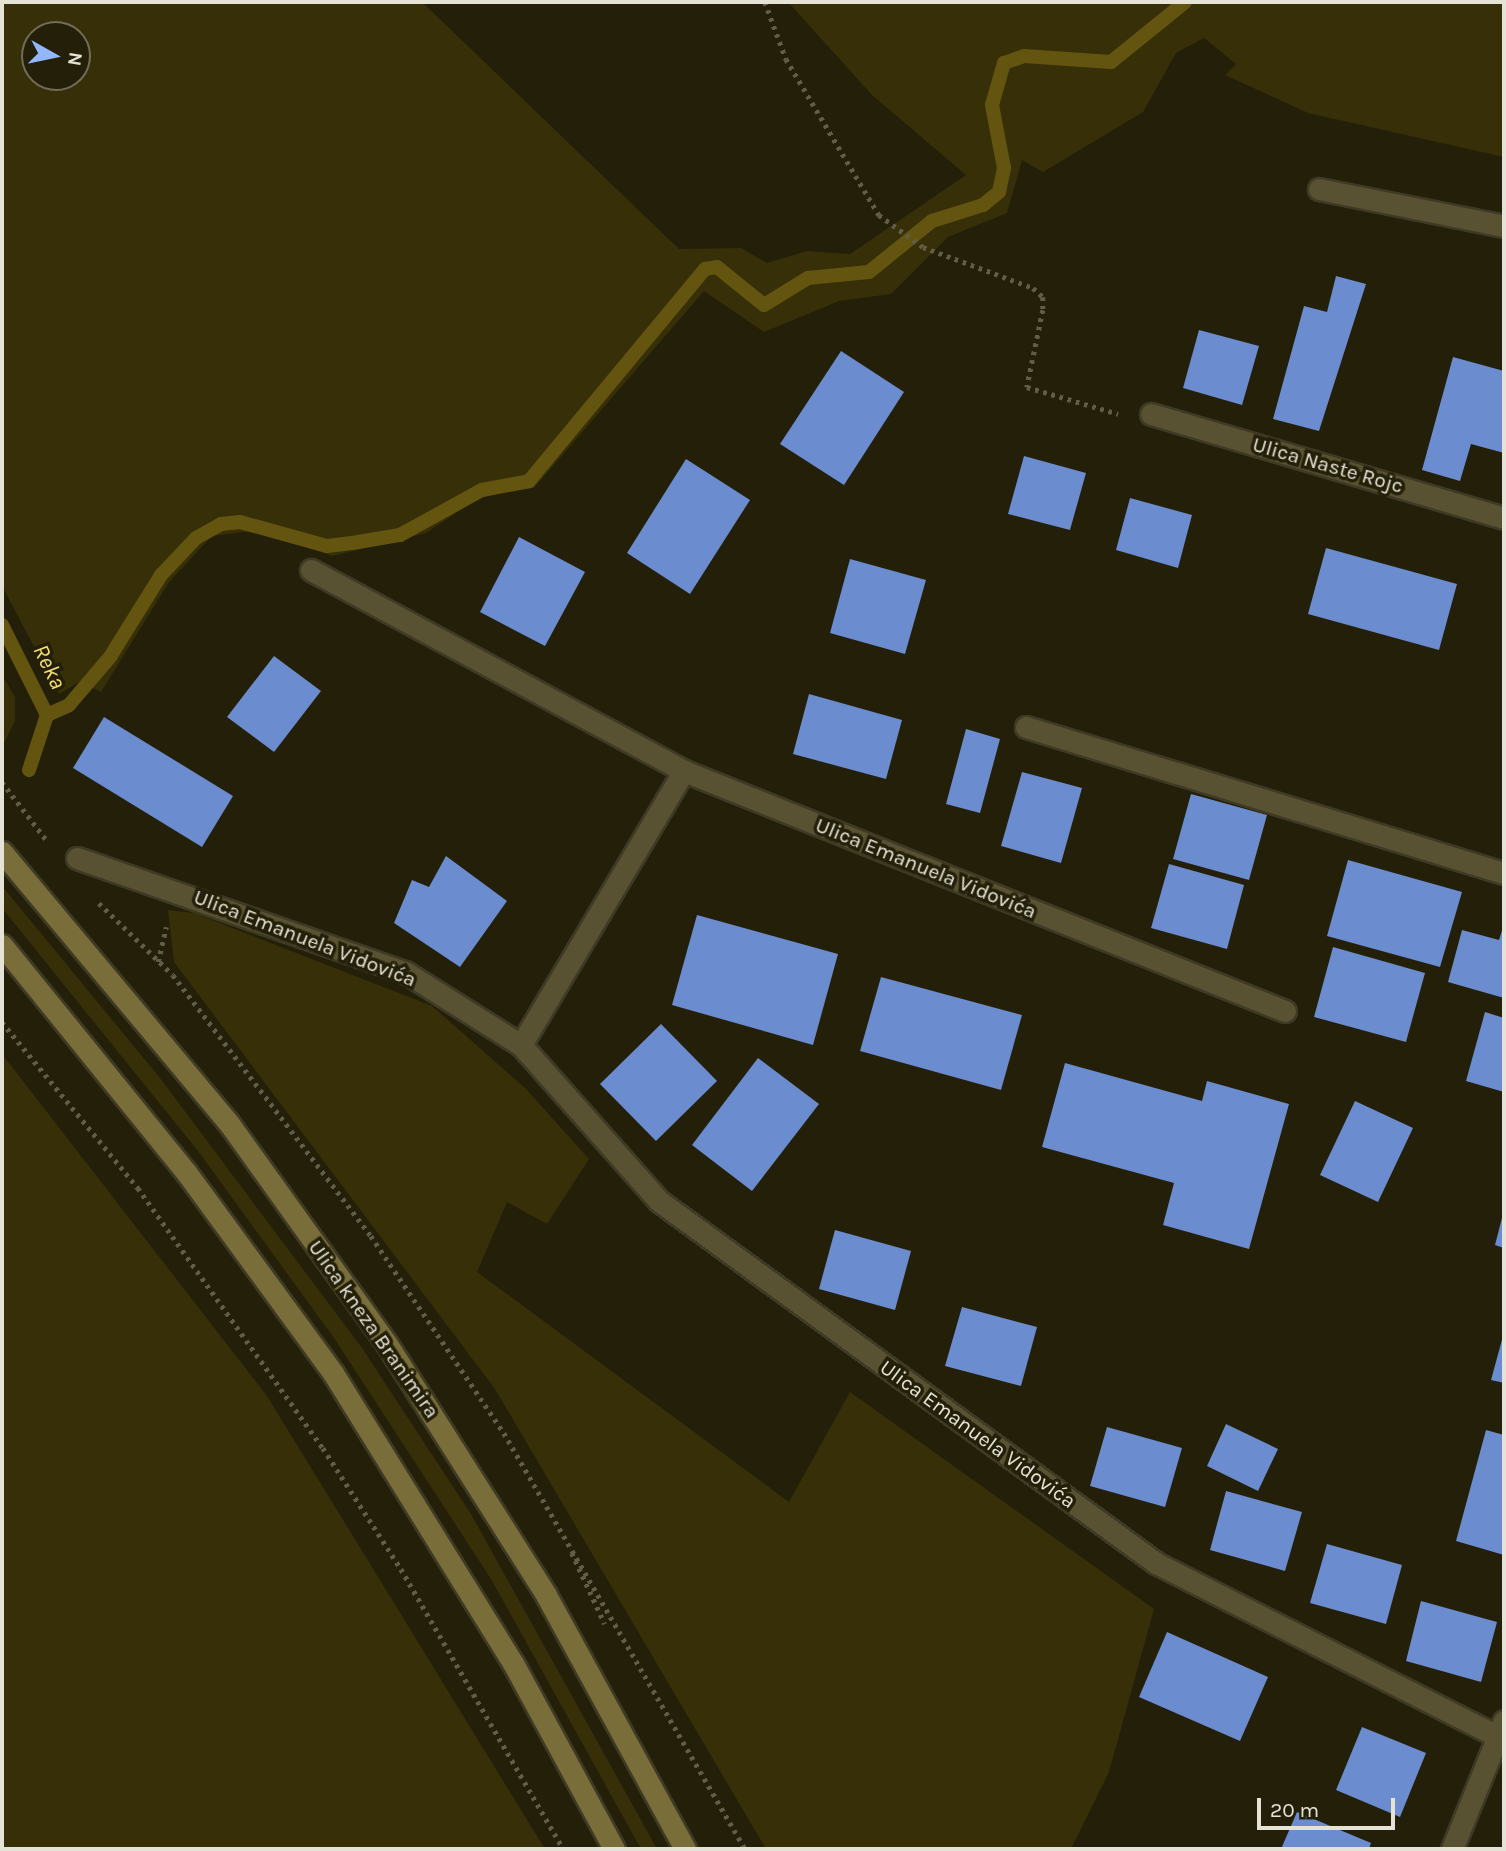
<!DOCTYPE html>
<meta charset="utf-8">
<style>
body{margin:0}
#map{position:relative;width:1506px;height:1851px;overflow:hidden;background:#241f08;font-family:Karla,sans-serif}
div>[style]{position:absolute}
.green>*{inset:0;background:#372f08}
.stream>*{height:14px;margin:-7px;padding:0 7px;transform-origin:7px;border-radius:7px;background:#635510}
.building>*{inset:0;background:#6b8ccf}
.path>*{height:4.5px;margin-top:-2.25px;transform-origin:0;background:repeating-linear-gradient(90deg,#615d49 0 3.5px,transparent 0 8.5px)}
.roads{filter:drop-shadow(2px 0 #3f3a25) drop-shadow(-2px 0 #3f3a25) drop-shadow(0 2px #3f3a25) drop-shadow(0 -2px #3f3a25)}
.street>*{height:21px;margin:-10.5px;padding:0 10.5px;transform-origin:10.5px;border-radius:10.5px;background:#595232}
.secondary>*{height:21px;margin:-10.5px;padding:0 10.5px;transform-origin:10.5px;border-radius:10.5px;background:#796e3a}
span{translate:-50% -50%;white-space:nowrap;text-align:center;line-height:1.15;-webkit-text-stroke:7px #241f08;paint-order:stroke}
.street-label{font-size:21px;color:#e5e3d5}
.water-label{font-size:23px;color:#f8e06c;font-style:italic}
.frame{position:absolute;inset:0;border:4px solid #e5e3d5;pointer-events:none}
.north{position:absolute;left:21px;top:21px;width:70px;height:70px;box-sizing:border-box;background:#241f08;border:2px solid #716d5a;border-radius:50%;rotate:99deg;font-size:19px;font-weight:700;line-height:28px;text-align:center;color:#e5e3d5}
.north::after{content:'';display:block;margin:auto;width:24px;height:32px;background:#93b7fd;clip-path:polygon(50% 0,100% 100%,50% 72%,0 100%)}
.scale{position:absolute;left:1257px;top:1798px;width:138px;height:32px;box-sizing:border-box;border:4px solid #e5e3d5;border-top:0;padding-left:9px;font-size:21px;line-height:24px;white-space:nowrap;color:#e5e3d5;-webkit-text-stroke:5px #241f08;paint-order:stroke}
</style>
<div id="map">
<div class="green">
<div style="clip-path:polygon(evenodd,2px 2px,422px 2px,679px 249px,741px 248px,767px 263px,807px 251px,850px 254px,966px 175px,872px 95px,788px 2px,1504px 2px,1504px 157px,1308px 113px,1225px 75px,1236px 64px,1204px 38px,1176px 53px,1143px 112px,1043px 172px,1022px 160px,1007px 213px,948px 237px,891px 294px,839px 301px,764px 332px,704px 291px,534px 488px,480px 497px,426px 533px,332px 556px,260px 530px,212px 536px,169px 582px,101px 692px,79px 682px,59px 694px,2px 586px,2px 2px,35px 35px,77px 35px,77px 77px,35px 77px,35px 35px)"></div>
<div style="clip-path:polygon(2px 675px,15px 697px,15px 721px,4px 743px)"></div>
<div style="clip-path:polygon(2px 886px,160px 1078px,362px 1348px,471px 1514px,657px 1849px,641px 1849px,491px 1579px,334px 1338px,198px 1151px,2px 908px)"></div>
<div style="clip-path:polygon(168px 910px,194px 913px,432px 1006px,526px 1089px,589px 1159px,547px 1224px,507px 1202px,477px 1272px,789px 1502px,850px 1392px,1154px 1609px,1109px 1772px,1071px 1849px,766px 1849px,495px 1389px,174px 962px)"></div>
<div style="clip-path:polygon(2px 1054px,267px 1396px,545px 1849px,2px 1849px)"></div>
</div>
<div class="stream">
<div style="left:2px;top:625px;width:101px;rotate:63.4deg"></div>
<div style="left:47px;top:715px;width:58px;rotate:108.1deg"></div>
<div style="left:47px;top:715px;width:24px;rotate:-24deg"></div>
<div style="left:69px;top:705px;width:63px;rotate:-49.5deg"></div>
<div style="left:110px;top:657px;width:97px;rotate:-58.1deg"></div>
<div style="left:161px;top:575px;width:51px;rotate:-46.6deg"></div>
<div style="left:196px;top:538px;width:29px;rotate:-29deg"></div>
<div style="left:221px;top:524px;width:19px;rotate:-6deg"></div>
<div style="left:240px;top:522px;width:90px;rotate:15.4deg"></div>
<div style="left:327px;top:546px;width:31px;rotate:-7deg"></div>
<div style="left:358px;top:542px;width:43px;rotate:-9.5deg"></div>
<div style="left:400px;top:535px;width:94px;rotate:-28.8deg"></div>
<div style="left:482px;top:490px;width:48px;rotate:-10.8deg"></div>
<div style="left:529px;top:481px;width:276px;rotate:-50.3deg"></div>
<div style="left:705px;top:269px;width:12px;rotate:-9deg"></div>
<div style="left:717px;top:267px;width:60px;rotate:39deg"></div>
<div style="left:764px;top:305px;width:52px;rotate:-31.5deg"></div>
<div style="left:808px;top:278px;width:61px;rotate:-5.6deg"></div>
<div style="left:869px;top:272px;width:81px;rotate:-39deg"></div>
<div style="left:932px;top:221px;width:53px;rotate:-17.4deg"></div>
<div style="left:983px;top:205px;width:21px;rotate:-39deg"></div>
<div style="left:999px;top:192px;width:25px;rotate:-78deg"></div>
<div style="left:1004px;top:168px;width:64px;rotate:-100.8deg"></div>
<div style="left:992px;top:105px;width:44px;rotate:-74.1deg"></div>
<div style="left:1004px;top:63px;width:21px;rotate:-19deg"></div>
<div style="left:1024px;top:56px;width:87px;rotate:3.9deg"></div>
<div style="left:1111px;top:62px;width:95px;rotate:-39deg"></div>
</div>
<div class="building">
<div style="clip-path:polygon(1336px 276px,1366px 284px,1319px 431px,1273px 419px,1304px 306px,1327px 312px)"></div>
<div style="clip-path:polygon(1199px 330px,1259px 346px,1242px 405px,1183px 388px)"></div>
<div style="clip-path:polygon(841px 351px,904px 392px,844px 485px,780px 444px)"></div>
<div style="clip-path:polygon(1453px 357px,1504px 371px,1504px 453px,1471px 444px,1460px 481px,1422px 470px)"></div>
<div style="clip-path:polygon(1024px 456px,1086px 473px,1070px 530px,1008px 514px)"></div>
<div style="clip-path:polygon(686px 459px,750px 500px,690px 594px,627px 553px)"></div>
<div style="clip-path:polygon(1130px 498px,1192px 515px,1178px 568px,1116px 550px)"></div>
<div style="clip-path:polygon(519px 537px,585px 572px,545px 646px,480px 612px)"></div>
<div style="clip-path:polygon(1326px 548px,1457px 584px,1439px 650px,1308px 614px)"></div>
<div style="clip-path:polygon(850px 559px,926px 580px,905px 654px,830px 633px)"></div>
<div style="clip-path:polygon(274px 656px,321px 691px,274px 752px,227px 717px)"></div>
<div style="clip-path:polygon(809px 694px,902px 720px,886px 779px,793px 754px)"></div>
<div style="clip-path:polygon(104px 717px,233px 796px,202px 847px,73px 768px)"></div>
<div style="clip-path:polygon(966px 729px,1000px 739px,980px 813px,946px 804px)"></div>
<div style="clip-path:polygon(1022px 772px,1082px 788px,1061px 863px,1001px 846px)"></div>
<div style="clip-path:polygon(1191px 794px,1267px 815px,1249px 880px,1173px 859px)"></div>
<div style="clip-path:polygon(446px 856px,507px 901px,460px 967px,394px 923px,412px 880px,429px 887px)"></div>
<div style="clip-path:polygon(1348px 860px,1462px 892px,1440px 967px,1327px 936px)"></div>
<div style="clip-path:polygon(1169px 864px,1244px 885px,1227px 949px,1151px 928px)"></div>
<div style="clip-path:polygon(697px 915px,838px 954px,813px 1045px,672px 1005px)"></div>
<div style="clip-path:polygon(1504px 924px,1504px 998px,1448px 982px,1462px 930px,1499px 940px)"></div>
<div style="clip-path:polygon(1333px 947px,1425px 973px,1406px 1042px,1314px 1017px)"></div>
<div style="clip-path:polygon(881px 977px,1022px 1015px,1001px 1090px,860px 1051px)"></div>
<div style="clip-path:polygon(1485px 1012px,1504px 1018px,1504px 1092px,1466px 1081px)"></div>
<div style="clip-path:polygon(661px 1024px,717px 1081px,656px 1141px,600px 1084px)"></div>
<div style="clip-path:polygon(758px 1058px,819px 1104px,752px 1191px,692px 1145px)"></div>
<div style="clip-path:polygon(1065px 1063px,1202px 1101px,1207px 1081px,1289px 1104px,1249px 1249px,1163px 1225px,1174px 1183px,1042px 1147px)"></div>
<div style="clip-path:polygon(1355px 1101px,1413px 1128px,1378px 1202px,1320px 1175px)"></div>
<div style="clip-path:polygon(1503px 1214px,1504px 1214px,1504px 1248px,1495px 1245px)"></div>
<div style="clip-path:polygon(835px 1230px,911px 1251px,895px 1310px,819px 1289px)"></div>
<div style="clip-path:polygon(962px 1307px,1037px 1327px,1021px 1386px,945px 1366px)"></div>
<div style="clip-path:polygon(1503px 1336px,1504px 1336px,1504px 1383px,1491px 1380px)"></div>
<div style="clip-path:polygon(1226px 1424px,1278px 1449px,1258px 1491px,1207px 1466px)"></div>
<div style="clip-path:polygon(1107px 1427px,1182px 1448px,1165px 1507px,1090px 1486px)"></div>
<div style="clip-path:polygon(1486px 1430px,1504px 1435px,1504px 1555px,1456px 1541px)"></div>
<div style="clip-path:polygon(1226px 1491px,1302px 1512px,1285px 1571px,1210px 1550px)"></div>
<div style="clip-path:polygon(1327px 1544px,1402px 1565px,1386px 1624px,1310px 1603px)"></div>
<div style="clip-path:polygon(1421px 1601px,1497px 1622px,1481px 1682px,1406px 1661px)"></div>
<div style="clip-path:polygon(1167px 1632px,1268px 1677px,1240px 1741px,1139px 1697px)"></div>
<div style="clip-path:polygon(1362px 1727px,1426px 1753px,1400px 1817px,1336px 1790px)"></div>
<div style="clip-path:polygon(1297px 1812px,1371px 1843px,1369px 1849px,1281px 1849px)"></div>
</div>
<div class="path">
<div style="left:765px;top:2px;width:61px;rotate:69.8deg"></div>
<div style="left:786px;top:59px;width:182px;rotate:59.2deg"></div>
<div style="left:879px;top:215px;width:54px;rotate:36deg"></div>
<div style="left:923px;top:247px;width:117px;rotate:20.4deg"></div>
<div style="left:1033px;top:288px;width:13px;rotate:42deg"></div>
<div style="left:1043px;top:297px;width:13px;rotate:90deg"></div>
<div style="left:1043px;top:310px;width:79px;rotate:101.7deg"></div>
<div style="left:1027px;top:387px;width:95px;rotate:16.5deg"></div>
<div style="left:2px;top:782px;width:76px;rotate:52.5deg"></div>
<div style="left:99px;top:903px;width:103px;rotate:44.2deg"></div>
<div style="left:173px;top:975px;width:328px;rotate:52.8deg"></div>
<div style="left:371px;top:1236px;width:238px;rotate:56deg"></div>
<div style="left:504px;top:1433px;width:481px;rotate:59.9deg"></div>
<div style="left:158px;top:962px;width:36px;rotate:-77deg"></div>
<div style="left:2px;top:1022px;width:215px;rotate:50.7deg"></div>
<div style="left:138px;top:1188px;width:319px;rotate:54.6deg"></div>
<div style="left:323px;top:1448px;width:144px;rotate:57.2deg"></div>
<div style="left:401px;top:1569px;width:323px;rotate:59.9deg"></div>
<div style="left:572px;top:1553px;width:78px;rotate:65.1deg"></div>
</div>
<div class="roads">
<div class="street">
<div style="left:1319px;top:189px;width:189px;rotate:11.3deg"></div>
<div style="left:1151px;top:414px;width:368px;rotate:16.4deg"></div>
<div style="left:311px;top:570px;width:424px;rotate:28.3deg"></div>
<div style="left:684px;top:771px;width:647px;rotate:21.77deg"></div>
<div style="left:1026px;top:727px;width:500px;rotate:17deg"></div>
<div style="left:77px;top:858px;width:347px;rotate:19.2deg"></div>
<div style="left:405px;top:972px;width:137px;rotate:32.2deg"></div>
<div style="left:521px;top:1045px;width:208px;rotate:48.5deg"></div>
<div style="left:659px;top:1201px;width:615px;rotate:36.07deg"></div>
<div style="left:1156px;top:1563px;width:382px;rotate:26.9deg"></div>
<div style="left:521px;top:1045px;width:319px;rotate:-59.3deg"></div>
<div style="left:1452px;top:1849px;width:138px;rotate:-67.9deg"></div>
</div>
<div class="secondary">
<div style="left:2px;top:852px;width:352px;rotate:50.1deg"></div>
<div style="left:228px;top:1122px;width:273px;rotate:54.4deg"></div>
<div style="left:387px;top:1344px;width:297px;rotate:57.6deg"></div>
<div style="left:546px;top:1595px;width:290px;rotate:61.3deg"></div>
<div style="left:2px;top:945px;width:292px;rotate:51deg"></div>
<div style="left:186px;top:1172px;width:249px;rotate:53.8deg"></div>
<div style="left:333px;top:1373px;width:341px;rotate:58.2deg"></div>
<div style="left:513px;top:1663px;width:212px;rotate:61.5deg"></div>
</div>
</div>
<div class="street-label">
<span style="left:1328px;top:465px;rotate:16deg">Ulica Naste Rojc</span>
<span style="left:926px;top:868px;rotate:22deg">Ulica Emanuela Vidovića</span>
<span style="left:305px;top:938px;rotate:21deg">Ulica Emanuela Vidovića</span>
<span style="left:374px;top:1329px;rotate:55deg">Ulica kneza Branimira</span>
<span style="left:978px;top:1434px;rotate:36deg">Ulica Emanuela Vidovića</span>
</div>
<div class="water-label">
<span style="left:49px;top:667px;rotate:64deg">Reka</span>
</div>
<div class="frame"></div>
<div class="north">N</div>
<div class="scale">20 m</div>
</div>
